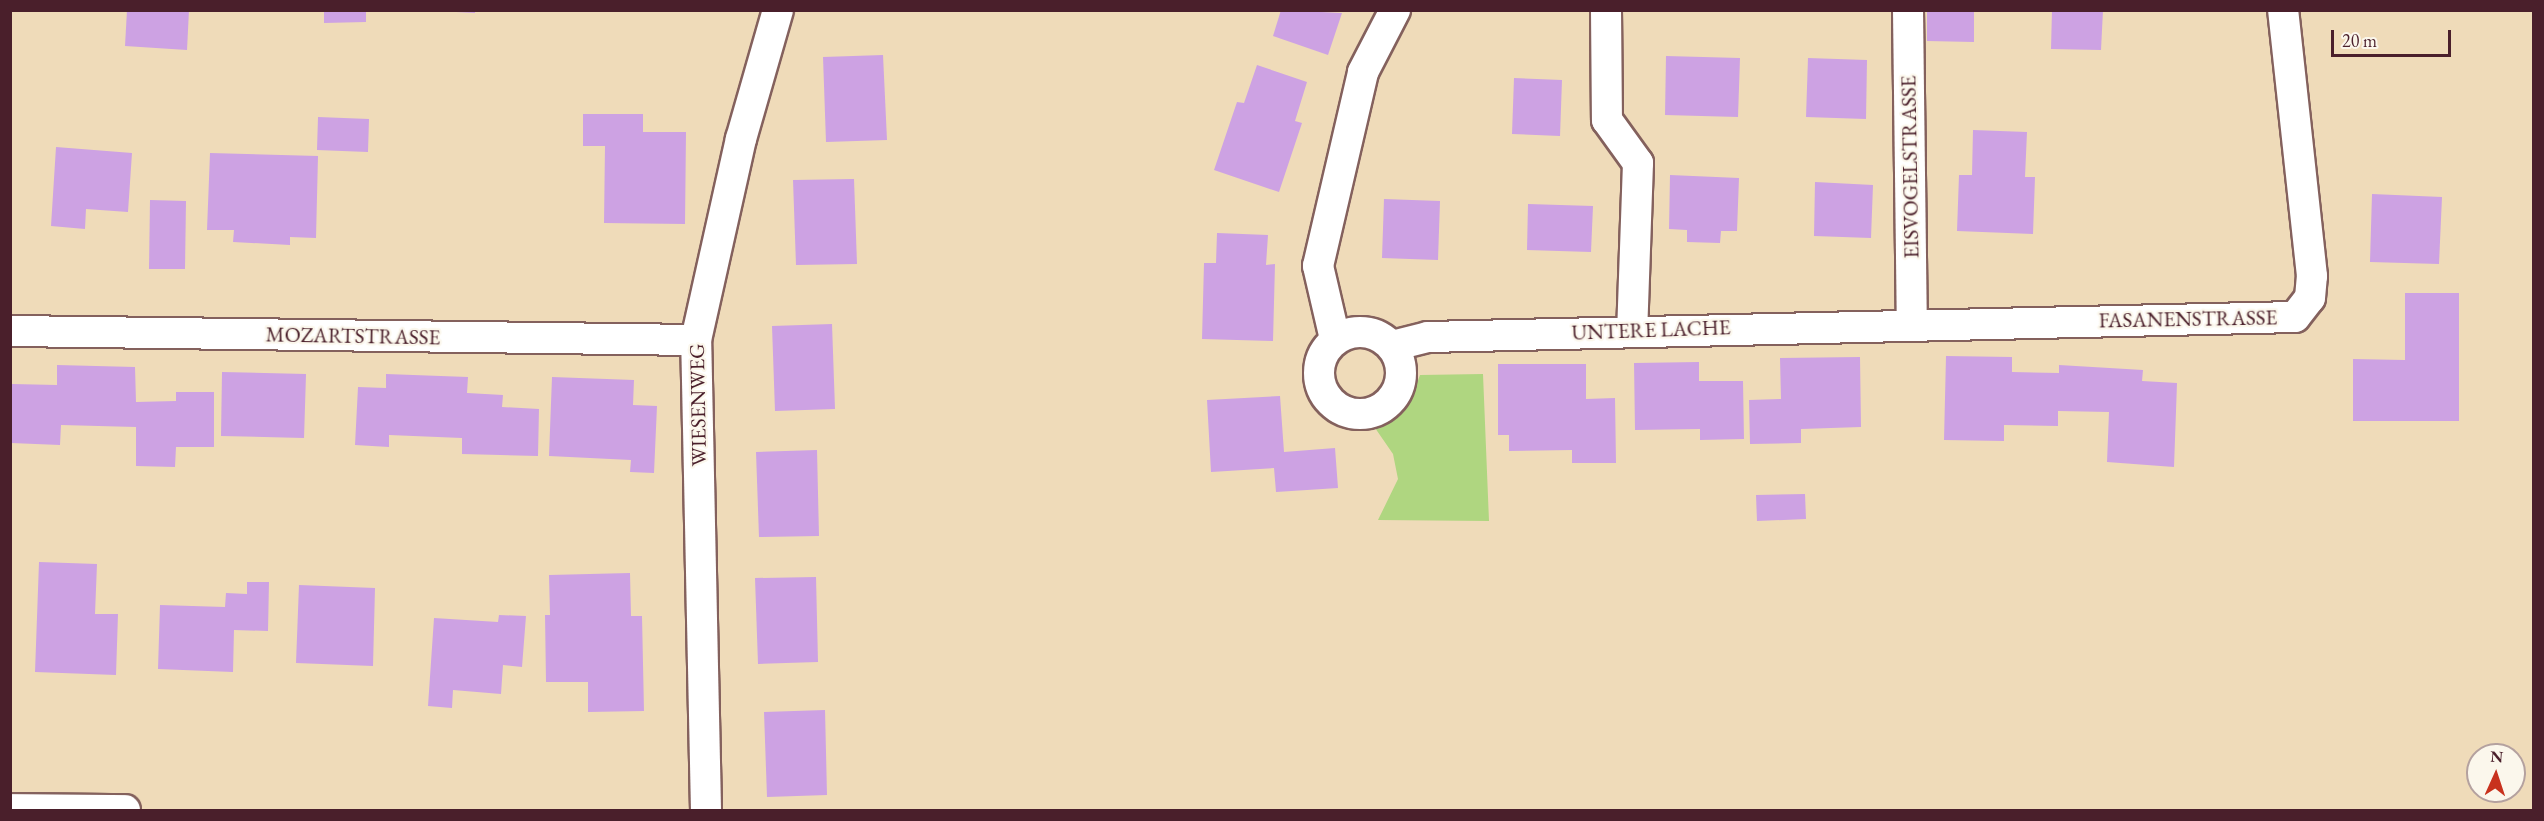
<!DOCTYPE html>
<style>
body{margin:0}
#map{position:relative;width:2544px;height:821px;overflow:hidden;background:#efdbb9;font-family:"EB Garamond",serif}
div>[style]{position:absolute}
.green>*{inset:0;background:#afd680}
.building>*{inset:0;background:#cda2e3}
.roads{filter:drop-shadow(2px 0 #84615d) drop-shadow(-2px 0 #84615d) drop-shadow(0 2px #84615d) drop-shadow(0 -2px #84615d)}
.minor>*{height:30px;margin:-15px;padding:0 15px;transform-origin:15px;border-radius:15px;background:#fff}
.minor>.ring{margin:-15px;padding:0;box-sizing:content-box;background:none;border:30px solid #fff;border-radius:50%}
span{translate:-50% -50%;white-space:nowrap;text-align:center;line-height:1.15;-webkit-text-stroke:4.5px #fbf7ec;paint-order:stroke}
.street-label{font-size:21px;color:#4a1f2b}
.frame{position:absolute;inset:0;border:12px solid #4a1f2b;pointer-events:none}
.north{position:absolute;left:2466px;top:743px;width:60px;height:60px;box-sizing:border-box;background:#fbf7ec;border:2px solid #b4a19f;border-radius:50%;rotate:3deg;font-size:16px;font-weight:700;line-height:24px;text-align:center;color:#4a1f2b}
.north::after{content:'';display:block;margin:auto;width:21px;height:27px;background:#c8321e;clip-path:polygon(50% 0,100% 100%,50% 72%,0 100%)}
.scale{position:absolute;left:2331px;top:30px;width:120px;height:27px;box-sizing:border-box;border:3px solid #4a1f2b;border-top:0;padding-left:8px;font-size:18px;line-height:21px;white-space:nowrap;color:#4a1f2b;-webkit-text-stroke:4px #fbf7ec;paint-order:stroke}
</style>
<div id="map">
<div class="green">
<div style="clip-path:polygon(1483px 374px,1489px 521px,1378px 520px,1398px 479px,1393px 454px,1373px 425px,1394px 414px,1412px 397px,1420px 375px)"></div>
</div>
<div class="building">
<div style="clip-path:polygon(127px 10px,189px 10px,187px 50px,125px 46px)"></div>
<div style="clip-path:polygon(324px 10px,366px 10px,366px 22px,324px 23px)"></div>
<div style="clip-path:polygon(456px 10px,475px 10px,475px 13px,456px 12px)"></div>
<div style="clip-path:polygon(1281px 10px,1342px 13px,1328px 55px,1273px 36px)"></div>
<div style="clip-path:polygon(1927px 10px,1974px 10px,1974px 42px,1927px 41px)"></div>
<div style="clip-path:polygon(2052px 10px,2103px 10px,2101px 50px,2051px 49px)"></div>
<div style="clip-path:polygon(883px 55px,887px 140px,826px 142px,823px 57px)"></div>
<div style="clip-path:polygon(1666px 56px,1740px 58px,1738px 117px,1665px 115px)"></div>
<div style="clip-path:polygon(1808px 58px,1867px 60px,1866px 119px,1806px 117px)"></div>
<div style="clip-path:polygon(1257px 65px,1307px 82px,1295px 121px,1302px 123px,1279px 192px,1214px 170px,1237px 102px,1244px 103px)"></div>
<div style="clip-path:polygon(1514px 78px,1562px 80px,1560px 136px,1512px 134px)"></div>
<div style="clip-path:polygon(583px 114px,643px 114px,643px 132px,686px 132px,685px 224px,604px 223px,605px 146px,583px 146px)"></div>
<div style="clip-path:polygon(318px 117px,369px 119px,368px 152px,317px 150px)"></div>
<div style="clip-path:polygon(1973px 130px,2027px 132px,2025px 177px,2035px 177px,2033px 234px,1957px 231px,1959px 175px,1972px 175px)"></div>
<div style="clip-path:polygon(56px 147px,132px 153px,128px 212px,86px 209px,85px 229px,51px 226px)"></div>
<div style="clip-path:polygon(210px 153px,318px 156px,316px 238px,290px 237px,290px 245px,233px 242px,234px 230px,207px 230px)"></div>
<div style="clip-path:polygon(1670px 175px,1739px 178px,1737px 231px,1721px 231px,1720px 243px,1687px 242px,1687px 230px,1669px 229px)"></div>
<div style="clip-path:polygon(854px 179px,857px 264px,796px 265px,793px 180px)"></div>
<div style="clip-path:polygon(1815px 182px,1873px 185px,1871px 238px,1814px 236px)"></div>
<div style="clip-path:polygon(2372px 194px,2442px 197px,2439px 264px,2370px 262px)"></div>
<div style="clip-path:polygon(1384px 199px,1440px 201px,1438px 260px,1382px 258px)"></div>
<div style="clip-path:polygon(150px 200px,186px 201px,185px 269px,149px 269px)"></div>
<div style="clip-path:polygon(1528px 204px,1593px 206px,1591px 252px,1527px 250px)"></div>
<div style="clip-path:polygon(1217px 233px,1268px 235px,1266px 265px,1275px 264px,1273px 341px,1202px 339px,1204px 263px,1216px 263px)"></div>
<div style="clip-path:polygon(2405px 293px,2459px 293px,2459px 421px,2353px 421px,2353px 359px,2405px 360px)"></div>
<div style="clip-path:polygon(832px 324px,835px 409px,775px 411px,772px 326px)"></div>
<div style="clip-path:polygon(1946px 356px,2012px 357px,2012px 372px,2059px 373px,2059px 365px,2143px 370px,2142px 381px,2177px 383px,2174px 467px,2107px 462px,2109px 412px,2058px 411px,2058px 426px,2004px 425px,2004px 441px,1944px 440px)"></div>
<div style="clip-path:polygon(1860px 357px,1861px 427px,1801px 429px,1801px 443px,1750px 444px,1749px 400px,1781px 399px,1780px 358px)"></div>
<div style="clip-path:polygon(1699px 362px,1699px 381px,1743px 381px,1744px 439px,1700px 440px,1700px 429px,1635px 430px,1634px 363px)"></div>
<div style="clip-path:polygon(1498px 364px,1586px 364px,1586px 399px,1615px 398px,1616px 463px,1572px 463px,1572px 450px,1509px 451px,1509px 435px,1498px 435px)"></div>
<div style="clip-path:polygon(57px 365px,135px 367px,136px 402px,176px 401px,176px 392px,214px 392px,214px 447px,176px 447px,175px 467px,136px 466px,136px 427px,61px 425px,60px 445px,11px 443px,12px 384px,57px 385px)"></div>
<div style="clip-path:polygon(222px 372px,306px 374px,304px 438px,221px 436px)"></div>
<div style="clip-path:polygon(386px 374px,468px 377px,467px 393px,503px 395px,502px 407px,539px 409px,538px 456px,462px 454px,462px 438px,389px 435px,389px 447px,355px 445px,358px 387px,386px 388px)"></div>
<div style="clip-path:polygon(552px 377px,634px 380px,633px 405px,657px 406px,654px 473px,630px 472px,631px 460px,549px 456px)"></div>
<div style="clip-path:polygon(1280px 396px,1284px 452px,1335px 448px,1338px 488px,1276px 492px,1274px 468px,1211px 472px,1207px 400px)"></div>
<div style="clip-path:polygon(817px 450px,819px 536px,759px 537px,756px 452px)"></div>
<div style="clip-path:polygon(1805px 494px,1806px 519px,1757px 521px,1756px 495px)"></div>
<div style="clip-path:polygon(39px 562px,97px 564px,95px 614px,118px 614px,116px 675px,35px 672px)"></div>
<div style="clip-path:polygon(630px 573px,631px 616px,642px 616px,644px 711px,588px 712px,588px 682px,546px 682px,545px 615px,550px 615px,549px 575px)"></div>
<div style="clip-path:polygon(816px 577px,818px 662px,758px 664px,755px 578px)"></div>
<div style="clip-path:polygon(247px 582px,269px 582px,268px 631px,234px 630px,233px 672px,158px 669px,160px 605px,225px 607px,226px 593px,247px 594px)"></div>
<div style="clip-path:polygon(299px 585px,375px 588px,373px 666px,296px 663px)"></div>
<div style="clip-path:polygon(499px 615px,526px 616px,522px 667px,503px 665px,501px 694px,453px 690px,452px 708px,428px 706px,434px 618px,498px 622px)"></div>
<div style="clip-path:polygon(825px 710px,827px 795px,767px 797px,764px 712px)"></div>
</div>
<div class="roads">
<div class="minor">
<div style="left:1606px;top:10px;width:110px;rotate:89.5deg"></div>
<div style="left:1607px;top:120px;width:53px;rotate:54.2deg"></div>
<div style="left:1638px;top:163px;width:168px;rotate:92deg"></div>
<div style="left:1908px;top:10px;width:314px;rotate:89.3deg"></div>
<div style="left:10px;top:331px;width:686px;rotate:0.75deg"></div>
<div class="ring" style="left:1319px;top:332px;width:52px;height:52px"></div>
<div style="left:1335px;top:339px;width:75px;rotate:-103.1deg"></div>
<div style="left:1318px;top:266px;width:199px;rotate:-76.9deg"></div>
<div style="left:1363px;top:72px;width:70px;rotate:-62.7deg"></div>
<div style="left:1392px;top:346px;width:37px;rotate:-14deg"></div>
<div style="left:1428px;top:337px;width:867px;rotate:-1.32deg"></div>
<div style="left:2295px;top:317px;width:24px;rotate:-52deg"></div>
<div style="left:2310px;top:298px;width:22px;rotate:-85deg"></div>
<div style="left:2312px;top:276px;width:268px;rotate:-96.2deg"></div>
<div style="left:10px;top:809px;width:115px;rotate:0.5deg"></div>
<div style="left:706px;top:810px;width:470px;rotate:-91.2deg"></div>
<div style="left:696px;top:340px;width:206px;rotate:-77.4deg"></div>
<div style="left:741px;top:139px;width:134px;rotate:-74deg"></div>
</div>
</div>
<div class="street-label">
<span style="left:1910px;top:167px;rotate:-91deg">EISVOGELSTRASSE</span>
<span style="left:2188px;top:319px;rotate:-1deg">FASANENSTRASSE</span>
<span style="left:1651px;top:330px;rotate:-2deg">UNTERE LACHE</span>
<span style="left:353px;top:336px;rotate:1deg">MOZARTSTRASSE</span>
<span style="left:698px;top:405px;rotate:-91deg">WIESENWEG</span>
</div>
<div class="frame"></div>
<div class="north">N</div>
<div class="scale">20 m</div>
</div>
